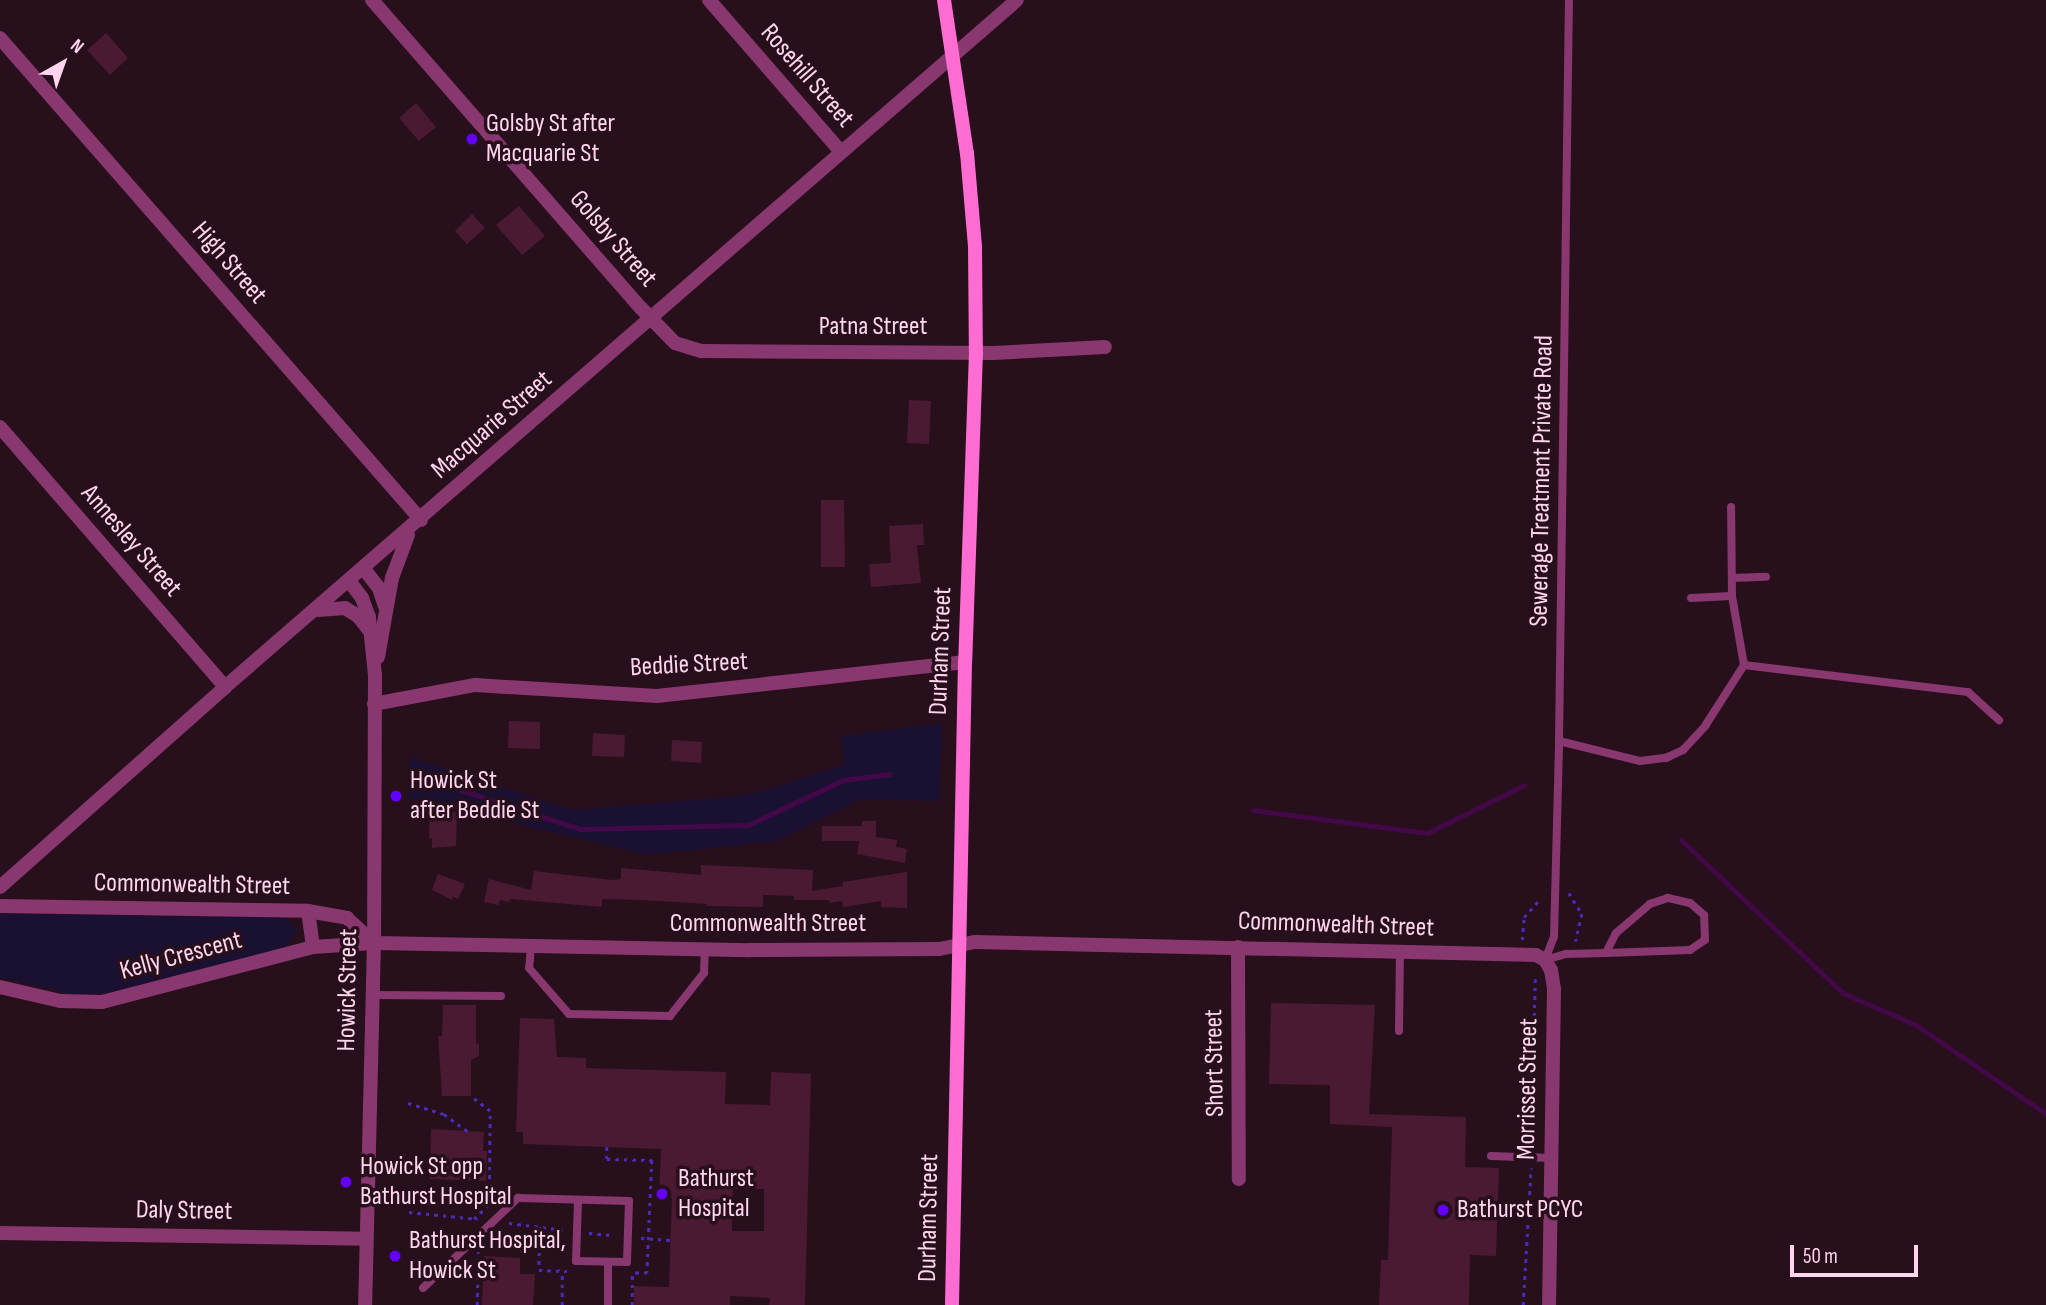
<!DOCTYPE html>
<style>
body{margin:0}
#map{position:relative;width:2046px;height:1305px;overflow:hidden;background:#280f1c;font-family:"Sofia Sans Condensed",sans-serif}
div>[style]{position:absolute}
.green>*{inset:0;background:#1a1132}
.stream>*{height:5px;margin:-2.5px;padding:0 2.5px;transform-origin:2.5px;border-radius:2.5px;background:#430848}
.building>*{inset:0;background:#4a1a32}
.path>*{height:2.5px;margin-top:-1.25px;transform-origin:0;background:repeating-linear-gradient(90deg,#4b2abf 0 3.5px,transparent 0 8.5px)}
.lane>*{height:8px;margin:-4px;padding:0 4px;transform-origin:4px;border-radius:4px;background:#89376f}
.street>*{height:14px;margin:-7px;padding:0 7px;transform-origin:7px;border-radius:7px;background:#89376f}
.secondary>*{height:14px;margin:-7px;padding:0 7px;transform-origin:7px;border-radius:7px;background:#ff6dd2}
.dots>*{width:19px;height:19px;translate:-50% -50%;box-sizing:border-box;border:4px solid #280f1c;border-radius:50%}
span{translate:-50% -50%;white-space:nowrap;text-align:center;line-height:1.15;-webkit-text-stroke:7px #280f1c;paint-order:stroke}
.street-label{font-size:26px;color:#ffd6ee}
.poi-label{font-size:26px;color:#ffd6ee}
.left{translate:0 -50%;text-align:left}
.north{position:absolute;left:28px;top:28px;width:70px;height:70px;-webkit-text-stroke:5px #280f1c;paint-order:stroke;rotate:40deg;font-size:19px;font-weight:700;line-height:28px;text-align:center;color:#ffd6ee}
.north::after{content:'';display:block;margin:auto;width:24px;height:32px;background:#ffd6ee;clip-path:polygon(50% 0,100% 100%,50% 72%,0 100%)}
.scale{position:absolute;left:1790px;top:1245px;width:128px;height:32px;box-sizing:border-box;border:4px solid #ffd6ee;border-top:0;padding-left:9px;font-size:21px;line-height:24px;white-space:nowrap;color:#ffd6ee;-webkit-text-stroke:5px #280f1c;paint-order:stroke}
</style>
<div id="map">
<div class="green">
<div style="clip-path:polygon(942px 723px,939px 801px,860px 799px,778px 841px,649px 855px,408px 798px,409px 757px,572px 810px,728px 797px,764px 791px,845px 764px,840px 736px)"></div>
<div style="clip-path:polygon(0 914px,284px 918px,292px 923px,296px 934px,286px 947px,107px 993px,77px 995px,0 978px)"></div>
</div>
<div class="stream">
<div style="left:424px;top:778px;width:164px;rotate:18.1deg"></div>
<div style="left:580px;top:829px;width:168px;rotate:-1.4deg"></div>
<div style="left:748px;top:825px;width:105px;rotate:-25.3deg"></div>
<div style="left:843px;top:780px;width:47px;rotate:-7.3deg"></div>
<div style="left:1253px;top:810px;width:176px;rotate:7.5deg"></div>
<div style="left:1427px;top:833px;width:108px;rotate:-26.3deg"></div>
<div style="left:1681px;top:840px;width:223px;rotate:43.4deg"></div>
<div style="left:1843px;top:993px;width:80px;rotate:23.7deg"></div>
<div style="left:1916px;top:1025px;width:158px;rotate:34.4deg"></div>
</div>
<div class="building">
<div style="clip-path:polygon(106px 33px,128px 58px,110px 75px,87px 50px)"></div>
<div style="clip-path:polygon(416px 103px,436px 127px,419px 141px,399px 118px)"></div>
<div style="clip-path:polygon(519px 206px,545px 236px,522px 255px,496px 225px)"></div>
<div style="clip-path:polygon(472px 214px,485px 228px,467px 244px,455px 231px)"></div>
<div style="clip-path:polygon(909px 400px,931px 401px,929px 444px,907px 443px)"></div>
<div style="clip-path:polygon(821px 500px,844px 500px,845px 567px,821px 567px)"></div>
<div style="clip-path:polygon(923px 524px,924px 545px,917px 545px,921px 583px,871px 587px,869px 564px,891px 563px,889px 526px)"></div>
<div style="clip-path:polygon(509px 721px,540px 722px,540px 749px,508px 748px)"></div>
<div style="clip-path:polygon(593px 733px,625px 735px,624px 757px,592px 756px)"></div>
<div style="clip-path:polygon(672px 740px,702px 742px,701px 763px,671px 761px)"></div>
<div style="clip-path:polygon(430px 811px,457px 812px,456px 846px,432px 848px,432px 838px,429px 838px)"></div>
<div style="clip-path:polygon(862px 821px,876px 821px,876px 837px,897px 840px,896px 847px,907px 849px,905px 863px,857px 854px,859px 841px,822px 841px,822px 826px,862px 826px)"></div>
<div style="clip-path:polygon(701px 865px,813px 870px,812px 891px,843px 886px,843px 882px,907px 872px,907px 908px,881px 907px,881px 901px,843px 907px,842px 901px,829px 903px,829px 900px,794px 900px,794px 896px,763px 895px,763px 907px,706px 906px,707px 904px,641px 900px,602px 899px,602px 907px,510px 899px,509px 902px,500px 900px,498px 905px,484px 902px,489px 879px,531px 890px,534px 871px,612px 880px,621px 879px,621px 868px,701px 875px)"></div>
<div style="clip-path:polygon(438px 874px,465px 884px,458px 899px,453px 897px,452px 900px,432px 890px)"></div>
<div style="clip-path:polygon(1271px 1003px,1375px 1005px,1369px 1114px,1466px 1117px,1465px 1167px,1499px 1168px,1496px 1256px,1470px 1255px,1469px 1305px,1379px 1305px,1381px 1260px,1388px 1260px,1392px 1127px,1330px 1124px,1330px 1085px,1269px 1084px)"></div>
<div style="clip-path:polygon(443px 1005px,476px 1005px,476px 1043px,479px 1044px,479px 1056px,471px 1060px,471px 1096px,442px 1096px,438px 1036px,442px 1036px)"></div>
<div style="clip-path:polygon(evenodd,520px 1018px,554px 1019px,557px 1057px,586px 1058px,586px 1068px,726px 1072px,725px 1104px,770px 1105px,771px 1072px,811px 1074px,805px 1305px,769px 1305px,770px 1298px,730px 1296px,730px 1305px,634px 1305px,634px 1286px,669px 1287px,672px 1198px,659px 1197px,661px 1149px,523px 1144px,523px 1132px,516px 1132px,520px 1018px,733px 1189px,764px 1189px,764px 1231px,732px 1231px,733px 1189px)"></div>
<div style="clip-path:polygon(431px 1129px,484px 1132px,483px 1151px,487px 1151px,486px 1181px,430px 1179px)"></div>
<div style="clip-path:polygon(484px 1256px,520px 1258px,520px 1274px,535px 1274px,533px 1305px,482px 1305px)"></div>
</div>
<div class="path">
<div style="left:1569px;top:893px;width:25px;rotate:58deg"></div>
<div style="left:1582px;top:914px;width:28px;rotate:103deg"></div>
<div style="left:1522px;top:940px;width:23px;rotate:-85deg"></div>
<div style="left:1524px;top:917px;width:25px;rotate:-48deg"></div>
<div style="left:408px;top:1103px;width:38px;rotate:17deg"></div>
<div style="left:444px;top:1114px;width:31px;rotate:36deg"></div>
<div style="left:1531px;top:1144px;width:165px;rotate:-88.6deg"></div>
<div style="left:607px;top:1147px;width:12px;rotate:90deg"></div>
<div style="left:607px;top:1159px;width:45px;rotate:1.3deg"></div>
<div style="left:652px;top:1160px;width:113px;rotate:92.5deg"></div>
<div style="left:647px;top:1273px;width:14px;rotate:180deg"></div>
<div style="left:409px;top:1212px;width:69px;rotate:5.8deg"></div>
<div style="left:474px;top:1219px;width:21px;rotate:-45deg"></div>
<div style="left:489px;top:1204px;width:93px;rotate:-89.4deg"></div>
<div style="left:490px;top:1111px;width:20px;rotate:-143deg"></div>
<div style="left:509px;top:1223px;width:56px;rotate:7.1deg"></div>
<div style="left:540px;top:1227px;width:43px;rotate:91.3deg"></div>
<div style="left:539px;top:1270px;width:28px;rotate:2deg"></div>
<div style="left:589px;top:1233px;width:25px;rotate:5deg"></div>
<div style="left:641px;top:1238px;width:30px;rotate:4deg"></div>
<div style="left:477px;top:1305px;width:53px;rotate:-88.9deg"></div>
<div style="left:562px;top:1305px;width:34px;rotate:-90deg"></div>
<div style="left:632px;top:1305px;width:32px;rotate:-90deg"></div>
<div style="left:1523px;top:1305px;width:137px;rotate:-86.7deg"></div>
</div>
<div class="lane">
<div style="left:1732px;top:578px;width:34px;rotate:-2deg"></div>
<div style="left:1691px;top:598px;width:41px;rotate:-2.8deg"></div>
<div style="left:1744px;top:665px;width:226px;rotate:6.9deg"></div>
<div style="left:1968px;top:692px;width:42px;rotate:42.1deg"></div>
<div style="left:1559px;top:741px;width:83px;rotate:13.9deg"></div>
<div style="left:1640px;top:761px;width:26px;rotate:-7deg"></div>
<div style="left:1666px;top:758px;width:19px;rotate:-25deg"></div>
<div style="left:1683px;top:750px;width:33px;rotate:-47deg"></div>
<div style="left:1705px;top:726px;width:72px;rotate:-57.4deg"></div>
<div style="left:1744px;top:665px;width:70px;rotate:-99.9deg"></div>
<div style="left:1732px;top:596px;width:89px;rotate:-90.6deg"></div>
<div style="left:531px;top:947px;width:21px;rotate:95deg"></div>
<div style="left:529px;top:968px;width:61px;rotate:49deg"></div>
<div style="left:569px;top:1014px;width:101px;rotate:1.1deg"></div>
<div style="left:670px;top:1016px;width:55px;rotate:-51.7deg"></div>
<div style="left:704px;top:973px;width:24px;rotate:-88deg"></div>
<div style="left:1545px;top:960px;width:25px;rotate:-69deg"></div>
<div style="left:1554px;top:937px;width:196px;rotate:-88.5deg"></div>
<div style="left:1559px;top:741px;width:741px;rotate:-89.23deg"></div>
<div style="left:1545px;top:960px;width:22px;rotate:-16deg"></div>
<div style="left:1566px;top:954px;width:40px;rotate:-1.4deg"></div>
<div style="left:1606px;top:953px;width:84px;rotate:-2deg"></div>
<div style="left:1690px;top:950px;width:18px;rotate:-34deg"></div>
<div style="left:1705px;top:940px;width:25px;rotate:-92deg"></div>
<div style="left:1704px;top:915px;width:18px;rotate:-139deg"></div>
<div style="left:1690px;top:903px;width:23px;rotate:-167deg"></div>
<div style="left:1668px;top:898px;width:19px;rotate:162deg"></div>
<div style="left:1650px;top:904px;width:45px;rotate:139.5deg"></div>
<div style="left:1616px;top:933px;width:22px;rotate:117deg"></div>
<div style="left:373px;top:995px;width:128px;rotate:0.4deg"></div>
<div style="left:1399px;top:1031px;width:78px;rotate:-89.3deg"></div>
<div style="left:1491px;top:1156px;width:61px;rotate:1.9deg"></div>
<div style="left:423px;top:1288px;width:131px;rotate:-43.5deg"></div>
<div style="left:518px;top:1198px;width:111px;rotate:1.5deg"></div>
<div style="left:629px;top:1201px;width:61px;rotate:91.9deg"></div>
<div style="left:627px;top:1262px;width:51px;rotate:-178.9deg"></div>
<div style="left:576px;top:1261px;width:61px;rotate:-88.1deg"></div>
<div style="left:608px;top:1305px;width:43px;rotate:-90deg"></div>
</div>
<div class="street">
<div style="left:372px;top:0;width:409px;rotate:48.9deg"></div>
<div style="left:641px;top:308px;width:49px;rotate:45.8deg"></div>
<div style="left:675px;top:343px;width:28px;rotate:17deg"></div>
<div style="left:702px;top:351px;width:292px;rotate:0.4deg"></div>
<div style="left:994px;top:353px;width:111px;rotate:-3.1deg"></div>
<div style="left:709px;top:0;width:201px;rotate:49deg"></div>
<div style="left:0;top:38px;width:640px;rotate:48.86deg"></div>
<div style="left:0;top:427px;width:344px;rotate:49.1deg"></div>
<div style="left:364px;top:569px;width:24px;rotate:52deg"></div>
<div style="left:379px;top:588px;width:19px;rotate:72deg"></div>
<div style="left:350px;top:582px;width:20px;rotate:53deg"></div>
<div style="left:362px;top:598px;width:20px;rotate:70deg"></div>
<div style="left:369px;top:617px;width:58px;rotate:84.1deg"></div>
<div style="left:375px;top:675px;width:268px;rotate:90.2deg"></div>
<div style="left:374px;top:943px;width:362px;rotate:91.4deg"></div>
<div style="left:318px;top:610px;width:27px;rotate:-4deg"></div>
<div style="left:345px;top:608px;width:15px;rotate:32deg"></div>
<div style="left:358px;top:616px;width:18px;rotate:52deg"></div>
<div style="left:378px;top:657px;width:80px;rotate:-80deg"></div>
<div style="left:392px;top:578px;width:46px;rotate:-69.6deg"></div>
<div style="left:374px;top:704px;width:103px;rotate:-10.7deg"></div>
<div style="left:475px;top:685px;width:182px;rotate:3.5deg"></div>
<div style="left:657px;top:696px;width:310px;rotate:-6.3deg"></div>
<div style="left:0;top:887px;width:301px;rotate:-41.6deg"></div>
<div style="left:225px;top:687px;width:1048px;rotate:-40.94deg"></div>
<div style="left:0;top:906px;width:308px;rotate:0.9deg"></div>
<div style="left:308px;top:911px;width:40px;rotate:10deg"></div>
<div style="left:347px;top:918px;width:37px;rotate:43deg"></div>
<div style="left:308px;top:911px;width:36px;rotate:82deg"></div>
<div style="left:1238px;top:947px;width:232px;rotate:89.8deg"></div>
<div style="left:0;top:987px;width:62px;rotate:13.1deg"></div>
<div style="left:60px;top:1001px;width:42px;rotate:1.4deg"></div>
<div style="left:102px;top:1002px;width:218px;rotate:-14.6deg"></div>
<div style="left:313px;top:947px;width:61px;rotate:-3.8deg"></div>
<div style="left:374px;top:943px;width:376px;rotate:1.1deg"></div>
<div style="left:750px;top:950px;width:189px;rotate:-0.3deg"></div>
<div style="left:939px;top:949px;width:37px;rotate:-11deg"></div>
<div style="left:975px;top:942px;width:561px;rotate:1.33deg"></div>
<div style="left:1536px;top:955px;width:10px;rotate:29deg"></div>
<div style="left:1545px;top:960px;width:12px;rotate:59deg"></div>
<div style="left:1551px;top:970px;width:20px;rotate:81deg"></div>
<div style="left:1554px;top:990px;width:315px;rotate:90.9deg"></div>
<div style="left:0;top:1233px;width:366px;rotate:0.9deg"></div>
</div>
<div class="secondary">
<div style="left:944px;top:0;width:155px;rotate:81.5deg"></div>
<div style="left:967px;top:153px;width:94px;rotate:85.1deg"></div>
<div style="left:975px;top:247px;width:105px;rotate:89.5deg"></div>
<div style="left:976px;top:352px;width:310px;rotate:92deg"></div>
<div style="left:965px;top:662px;width:643px;rotate:91.16deg"></div>
</div>
<div class="dots">
<div style="left:472px;top:139px;background:#6302ff"></div>
<div style="left:396px;top:796px;background:#6302ff"></div>
<div style="left:346px;top:1182px;background:#6302ff"></div>
<div style="left:662px;top:1194px;background:#6302ff"></div>
<div style="left:1443px;top:1210px;background:#6302ff"></div>
<div style="left:395px;top:1256px;background:#6302ff"></div>
</div>
<div class="street-label">
<span style="left:807px;top:76px;rotate:49deg">Rosehill Street</span>
<span style="left:613px;top:239px;rotate:49deg">Golsby Street</span>
<span style="left:229px;top:263px;rotate:49deg">High Street</span>
<span style="left:873px;top:327px">Patna Street</span>
<span style="left:492px;top:425px;rotate:-41deg">Macquarie Street</span>
<span style="left:1542px;top:481px;rotate:-89deg">Sewerage Treatment Private Road</span>
<span style="left:131px;top:541px;rotate:49deg">Annesley Street</span>
<span style="left:941px;top:651px;rotate:-88deg">Durham Street</span>
<span style="left:689px;top:665px;rotate:-3deg">Beddie Street</span>
<span style="left:192px;top:885px;rotate:1deg">Commonwealth Street</span>
<span style="left:768px;top:924px">Commonwealth Street</span>
<span style="left:1336px;top:925px;rotate:2deg">Commonwealth Street</span>
<span style="left:181px;top:956px;rotate:-15deg">Kelly Crescent</span>
<span style="left:348px;top:990px;rotate:-89deg">Howick Street</span>
<span style="left:1215px;top:1063px;rotate:-91deg">Short Street</span>
<span style="left:1528px;top:1089px;rotate:-89deg">Morrisset Street</span>
<span style="left:184px;top:1211px;rotate:1deg">Daly Street</span>
<span style="left:929px;top:1218px;rotate:-89deg">Durham Street</span>
</div>
<div class="poi-label">
<span class="left" style="left:486px;top:139px">Golsby St after<br>Macquarie St</span>
<span class="left" style="left:410px;top:796px">Howick St<br>after Beddie St</span>
<span class="left" style="left:360px;top:1182px">Howick St opp<br>Bathurst Hospital</span>
<span class="left" style="left:678px;top:1194px">Bathurst<br>Hospital</span>
<span class="left" style="left:1457px;top:1210px">Bathurst PCYC</span>
<span class="left" style="left:409px;top:1256px">Bathurst Hospital,<br>Howick St</span>
</div>
<div class="north">N</div>
<div class="scale">50 m</div>
</div>
